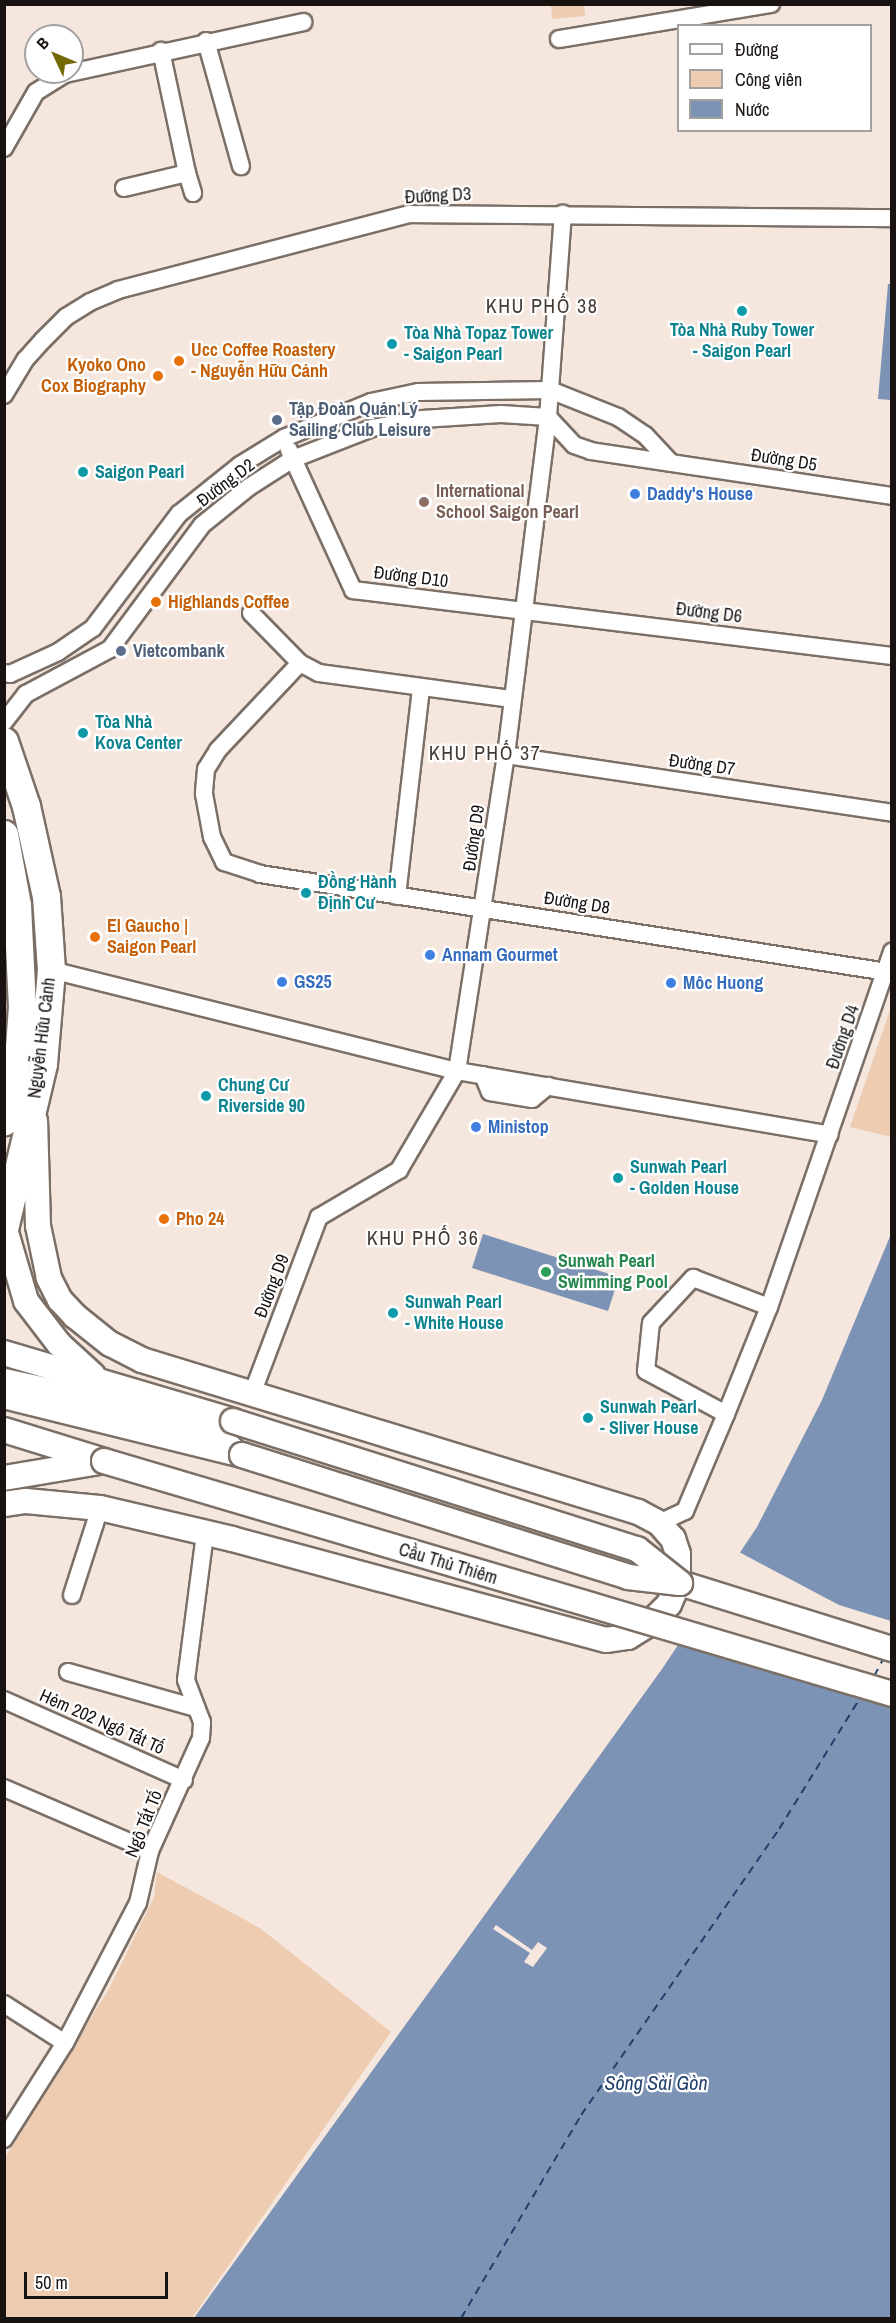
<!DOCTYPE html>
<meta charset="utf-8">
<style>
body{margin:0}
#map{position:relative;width:896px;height:2323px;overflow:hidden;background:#f5e7dd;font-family:"Archivo Narrow",sans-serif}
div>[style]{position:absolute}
.green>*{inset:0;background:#edccb2}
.water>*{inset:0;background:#7c93b5}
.pier>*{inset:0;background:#f5e7dd}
.ferry>*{height:1.5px;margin-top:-0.75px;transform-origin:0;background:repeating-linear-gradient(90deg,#22406e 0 8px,transparent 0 14px)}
.roads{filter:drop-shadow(2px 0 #7b6f66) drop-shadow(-2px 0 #7b6f66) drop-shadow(0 2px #7b6f66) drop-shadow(0 -2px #7b6f66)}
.minor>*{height:16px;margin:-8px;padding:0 8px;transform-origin:8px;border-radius:8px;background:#fff}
.tertiary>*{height:21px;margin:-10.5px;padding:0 10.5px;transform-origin:10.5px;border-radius:10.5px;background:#fff}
.secondary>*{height:24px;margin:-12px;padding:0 12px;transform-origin:12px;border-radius:12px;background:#fff}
.primary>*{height:27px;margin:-13.5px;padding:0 13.5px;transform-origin:13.5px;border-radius:13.5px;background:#fff}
.bridges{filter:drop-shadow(2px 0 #7b6f66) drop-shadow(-2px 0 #7b6f66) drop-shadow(0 2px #7b6f66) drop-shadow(0 -2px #7b6f66)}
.secondary-bridge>*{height:24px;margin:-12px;padding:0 12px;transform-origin:12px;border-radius:12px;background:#fff}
.dots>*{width:16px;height:16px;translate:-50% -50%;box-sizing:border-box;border:3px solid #fff;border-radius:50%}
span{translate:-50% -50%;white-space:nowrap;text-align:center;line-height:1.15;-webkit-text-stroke:4.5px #fff;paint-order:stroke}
.street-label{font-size:18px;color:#181310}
.culture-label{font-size:18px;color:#0d838f;font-weight:700}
.left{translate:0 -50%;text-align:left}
.food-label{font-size:18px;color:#c56008;font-weight:700}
.right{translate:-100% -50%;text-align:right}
.service-label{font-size:18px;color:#4e5e75;font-weight:700}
.education-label{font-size:18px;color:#785e54;font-weight:700}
.shop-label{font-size:18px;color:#366cbe;font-weight:700}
.leisure-label{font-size:18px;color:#27864d;font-weight:700}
.neighbourhood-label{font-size:20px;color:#453a32;letter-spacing:1.5px}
.water-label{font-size:20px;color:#22406e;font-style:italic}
.frame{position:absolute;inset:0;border:6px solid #181310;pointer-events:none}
.legend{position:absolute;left:677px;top:24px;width:195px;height:108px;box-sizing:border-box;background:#fff;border:2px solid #a3a19f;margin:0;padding:8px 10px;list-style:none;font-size:18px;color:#181310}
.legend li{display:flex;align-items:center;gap:12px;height:30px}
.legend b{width:30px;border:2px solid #a3a19f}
.north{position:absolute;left:24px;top:24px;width:60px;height:60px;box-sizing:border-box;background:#fff;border:2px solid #a3a19f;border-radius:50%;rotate:314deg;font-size:16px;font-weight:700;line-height:24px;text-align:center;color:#181310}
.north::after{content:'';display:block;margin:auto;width:21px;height:27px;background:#726b05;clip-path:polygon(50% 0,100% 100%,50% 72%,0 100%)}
.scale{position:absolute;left:24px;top:2272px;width:144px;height:27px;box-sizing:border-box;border:3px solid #181310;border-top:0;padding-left:8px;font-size:18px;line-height:21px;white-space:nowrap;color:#181310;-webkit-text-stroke:4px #fff;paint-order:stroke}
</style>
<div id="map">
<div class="green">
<div style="clip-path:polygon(551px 5px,584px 5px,585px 16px,552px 19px)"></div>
<div style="clip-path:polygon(891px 1007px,891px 1137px,850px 1127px)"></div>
<div style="clip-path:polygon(157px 1872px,260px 1928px,391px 2032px,192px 2318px,5px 2318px,5px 2158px,110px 1987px,154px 1897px)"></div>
</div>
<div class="water">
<div style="clip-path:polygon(888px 284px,892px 284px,891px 400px,878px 399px)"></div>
<div style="clip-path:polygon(483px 1234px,619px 1277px,608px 1311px,472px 1268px)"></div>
<div style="clip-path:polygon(891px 1234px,891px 2318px,194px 2318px,662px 1669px,757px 1527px,822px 1400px)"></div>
</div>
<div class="pier">
<div style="clip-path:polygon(737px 1551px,839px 1605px,891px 1621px,891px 1704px,677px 1642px)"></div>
<div style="clip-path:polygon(496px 1925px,532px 1950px,538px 1942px,547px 1948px,533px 1967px,524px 1962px,530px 1953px,493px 1929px)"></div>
</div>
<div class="ferry">
<div style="left:874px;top:1676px;width:19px;rotate:-62deg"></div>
<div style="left:461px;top:2318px;width:236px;rotate:-59.4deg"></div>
<div style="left:581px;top:2115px;width:348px;rotate:-55.3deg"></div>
<div style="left:779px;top:1829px;width:154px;rotate:-58.3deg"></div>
</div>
<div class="roads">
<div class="minor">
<div style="left:559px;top:39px;width:215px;rotate:-9.4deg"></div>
<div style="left:206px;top:41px;width:130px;rotate:74.4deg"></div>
<div style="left:4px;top:148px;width:64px;rotate:-60.3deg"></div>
<div style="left:36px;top:92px;width:34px;rotate:-32deg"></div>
<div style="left:65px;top:74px;width:244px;rotate:-12.3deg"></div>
<div style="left:187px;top:173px;width:21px;rotate:73deg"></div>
<div style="left:124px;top:188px;width:65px;rotate:-13.4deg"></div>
<div style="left:187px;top:173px;width:125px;rotate:-102deg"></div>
<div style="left:4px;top:395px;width:41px;rotate:-59deg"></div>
<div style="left:25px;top:360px;width:27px;rotate:-48deg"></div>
<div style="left:43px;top:340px;width:33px;rotate:-45deg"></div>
<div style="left:66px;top:317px;width:28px;rotate:-32deg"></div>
<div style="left:90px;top:302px;width:30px;rotate:-23deg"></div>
<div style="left:118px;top:290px;width:301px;rotate:-14.6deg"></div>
<div style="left:409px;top:214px;width:483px;rotate:0.5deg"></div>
<div style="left:289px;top:450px;width:154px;rotate:65.4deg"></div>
<div style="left:353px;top:590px;width:543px;rotate:6.98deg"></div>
<div style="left:251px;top:613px;width:70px;rotate:45.6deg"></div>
<div style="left:300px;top:663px;width:21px;rotate:28deg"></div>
<div style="left:319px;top:673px;width:195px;rotate:7.7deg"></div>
<div style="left:300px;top:663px;width:120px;rotate:133.3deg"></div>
<div style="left:218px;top:750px;width:22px;rotate:122deg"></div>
<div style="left:206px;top:769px;width:25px;rotate:95deg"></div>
<div style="left:204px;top:794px;width:44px;rotate:79.5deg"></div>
<div style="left:212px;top:837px;width:28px;rotate:64deg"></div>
<div style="left:224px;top:862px;width:38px;rotate:18deg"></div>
<div style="left:260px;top:874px;width:635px;rotate:8.88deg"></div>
<div style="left:4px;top:673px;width:6px;rotate:9deg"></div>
<div style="left:10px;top:674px;width:53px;rotate:-24.6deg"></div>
<div style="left:58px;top:652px;width:42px;rotate:-34.4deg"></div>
<div style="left:93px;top:628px;width:143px;rotate:-53deg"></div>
<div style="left:179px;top:514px;width:78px;rotate:-38.8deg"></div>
<div style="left:240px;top:465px;width:52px;rotate:-31.5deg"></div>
<div style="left:284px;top:438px;width:94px;rotate:-22.5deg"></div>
<div style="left:371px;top:402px;width:48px;rotate:-12deg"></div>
<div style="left:418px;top:392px;width:132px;rotate:-0.9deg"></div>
<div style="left:550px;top:390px;width:73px;rotate:21.7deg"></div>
<div style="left:618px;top:417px;width:32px;rotate:34deg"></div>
<div style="left:645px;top:435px;width:37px;rotate:47deg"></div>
<div style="left:4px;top:722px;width:36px;rotate:-52deg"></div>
<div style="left:26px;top:694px;width:95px;rotate:-28.2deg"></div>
<div style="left:110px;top:649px;width:154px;rotate:-53.4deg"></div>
<div style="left:202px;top:525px;width:60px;rotate:-39deg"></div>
<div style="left:249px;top:487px;width:52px;rotate:-32.5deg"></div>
<div style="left:293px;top:459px;width:85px;rotate:-21.4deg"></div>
<div style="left:372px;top:428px;width:51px;rotate:-10.2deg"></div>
<div style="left:422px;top:419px;width:79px;rotate:-3.6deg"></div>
<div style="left:501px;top:414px;width:47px;rotate:3.7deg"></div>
<div style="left:548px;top:417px;width:38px;rotate:47deg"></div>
<div style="left:574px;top:445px;width:18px;rotate:19deg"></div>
<div style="left:591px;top:451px;width:304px;rotate:8.5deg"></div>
<div style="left:506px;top:755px;width:390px;rotate:8.5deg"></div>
<div style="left:397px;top:896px;width:210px;rotate:-83.4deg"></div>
<div style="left:51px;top:970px;width:418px;rotate:14deg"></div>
<div style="left:457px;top:1071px;width:378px;rotate:9.7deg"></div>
<div style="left:483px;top:1075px;width:18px;rotate:68deg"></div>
<div style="left:490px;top:1092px;width:43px;rotate:9.5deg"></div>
<div style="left:532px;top:1099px;width:21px;rotate:-39deg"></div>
<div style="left:252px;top:1394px;width:189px;rotate:-69.3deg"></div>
<div style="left:319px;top:1217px;width:93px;rotate:-30.4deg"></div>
<div style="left:399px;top:1170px;width:115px;rotate:-59.6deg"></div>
<div style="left:457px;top:1071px;width:320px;rotate:-81.2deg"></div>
<div style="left:506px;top:755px;width:341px;rotate:-82.9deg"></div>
<div style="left:548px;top:417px;width:204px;rotate:-85.8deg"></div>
<div style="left:726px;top:1414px;width:91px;rotate:-151.7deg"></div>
<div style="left:646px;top:1371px;width:48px;rotate:-84.1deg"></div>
<div style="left:651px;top:1323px;width:62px;rotate:-47deg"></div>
<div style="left:693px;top:1278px;width:81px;rotate:20.9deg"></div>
<div style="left:659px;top:1523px;width:29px;rotate:-25deg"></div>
<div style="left:685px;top:1511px;width:105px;rotate:-67.1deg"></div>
<div style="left:726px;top:1414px;width:115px;rotate:-68.1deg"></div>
<div style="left:769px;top:1307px;width:376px;rotate:-70.9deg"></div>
<div style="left:72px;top:1595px;width:91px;rotate:-72.2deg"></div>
<div style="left:68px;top:1672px;width:133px;rotate:15.7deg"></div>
<div style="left:4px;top:1700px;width:197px;rotate:24deg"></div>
<div style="left:4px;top:1788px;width:159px;rotate:23.3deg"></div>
<div style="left:4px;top:2004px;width:72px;rotate:32.6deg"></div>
<div style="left:4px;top:2139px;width:114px;rotate:-57.6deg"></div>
<div style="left:65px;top:2043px;width:158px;rotate:-62.5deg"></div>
<div style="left:138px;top:1903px;width:53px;rotate:-77deg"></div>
<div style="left:150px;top:1851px;width:124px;rotate:-65.7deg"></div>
<div style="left:201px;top:1738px;width:16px;rotate:-86deg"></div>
<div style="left:202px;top:1722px;width:45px;rotate:-110.9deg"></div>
<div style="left:186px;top:1680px;width:148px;rotate:-82.6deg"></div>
</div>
<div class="tertiary">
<div style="left:4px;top:1379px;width:98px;rotate:12.3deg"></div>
<div style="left:100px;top:1400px;width:128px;rotate:17.7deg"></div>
<div style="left:222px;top:1439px;width:13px;rotate:39deg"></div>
</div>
<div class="secondary">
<div style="left:5px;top:1229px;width:75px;rotate:73.7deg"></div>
<div style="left:26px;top:1301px;width:54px;rotate:52.5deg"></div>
<div style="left:59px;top:1344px;width:46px;rotate:42.4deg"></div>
<div style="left:4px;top:1353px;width:239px;rotate:16.5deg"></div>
<div style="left:4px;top:1396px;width:245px;rotate:13.9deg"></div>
<div style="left:4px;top:1430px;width:105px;rotate:17.2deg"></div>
<div style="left:4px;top:1478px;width:97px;rotate:-9.5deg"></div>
<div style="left:4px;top:1504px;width:22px;rotate:-8deg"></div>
<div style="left:26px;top:1501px;width:74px;rotate:5.4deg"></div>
<div style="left:100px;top:1508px;width:136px;rotate:13.2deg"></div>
<div style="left:232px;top:1539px;width:387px;rotate:15.1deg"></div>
<div style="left:606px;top:1640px;width:22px;rotate:-8deg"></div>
<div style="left:628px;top:1637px;width:26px;rotate:-32deg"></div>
<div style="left:650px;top:1623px;width:27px;rotate:-45deg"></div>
<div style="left:669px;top:1604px;width:22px;rotate:-66deg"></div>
<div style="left:678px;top:1584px;width:30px;rotate:-90deg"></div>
<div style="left:678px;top:1554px;width:16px;rotate:-108deg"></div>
<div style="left:673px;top:1539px;width:21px;rotate:-131deg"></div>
<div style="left:659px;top:1523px;width:24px;rotate:-152deg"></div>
<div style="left:638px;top:1512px;width:519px;rotate:-162.96deg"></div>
<div style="left:142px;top:1360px;width:36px;rotate:-153deg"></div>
<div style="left:110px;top:1344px;width:45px;rotate:-141.3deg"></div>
<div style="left:75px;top:1316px;width:22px;rotate:-133deg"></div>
<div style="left:60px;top:1300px;width:25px;rotate:-117deg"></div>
<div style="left:49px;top:1278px;width:53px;rotate:-101.9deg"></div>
<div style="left:38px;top:1226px;width:105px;rotate:-91.6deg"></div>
<div style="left:680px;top:1583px;width:222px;rotate:17.3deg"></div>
</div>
<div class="primary">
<div style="left:4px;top:741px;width:69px;rotate:71.3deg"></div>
<div style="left:26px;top:806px;width:92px;rotate:77.5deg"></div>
<div style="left:46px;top:896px;width:74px;rotate:86.1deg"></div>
<div style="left:51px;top:970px;width:94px;rotate:94.9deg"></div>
<div style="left:43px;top:1064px;width:170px;rotate:103.3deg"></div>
<div style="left:4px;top:834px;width:72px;rotate:79.6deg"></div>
<div style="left:17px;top:905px;width:101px;rotate:87.2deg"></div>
<div style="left:22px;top:1006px;width:41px;rotate:94.2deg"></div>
<div style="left:19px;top:1047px;width:76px;rotate:101.5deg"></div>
</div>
</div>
<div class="bridges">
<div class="secondary-bridge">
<div style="left:233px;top:1421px;width:424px;rotate:17.6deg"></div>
<div style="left:637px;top:1549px;width:55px;rotate:38.3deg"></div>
<div style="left:242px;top:1455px;width:405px;rotate:17.5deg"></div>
<div style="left:628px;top:1577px;width:52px;rotate:6.6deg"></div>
<div style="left:104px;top:1461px;width:822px;rotate:16.47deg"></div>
</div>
</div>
<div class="dots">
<div style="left:742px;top:311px;background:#0f9aa8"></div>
<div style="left:392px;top:344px;background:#0f9aa8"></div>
<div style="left:179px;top:361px;background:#e8710a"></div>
<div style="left:158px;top:376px;background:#e8710a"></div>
<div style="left:277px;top:420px;background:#5c6f8a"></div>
<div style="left:83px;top:472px;background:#0f9aa8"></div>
<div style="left:635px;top:494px;background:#3f7fe0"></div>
<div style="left:424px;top:502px;background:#8d6e63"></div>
<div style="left:156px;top:602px;background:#e8710a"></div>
<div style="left:121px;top:651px;background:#5c6f8a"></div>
<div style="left:83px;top:733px;background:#0f9aa8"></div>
<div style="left:306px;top:893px;background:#0f9aa8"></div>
<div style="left:95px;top:937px;background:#e8710a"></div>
<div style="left:430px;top:955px;background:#3f7fe0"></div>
<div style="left:282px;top:982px;background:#3f7fe0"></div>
<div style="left:671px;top:983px;background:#3f7fe0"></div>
<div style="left:206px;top:1096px;background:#0f9aa8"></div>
<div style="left:476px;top:1127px;background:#3f7fe0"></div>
<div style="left:618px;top:1178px;background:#0f9aa8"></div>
<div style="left:164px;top:1219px;background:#e8710a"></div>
<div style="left:546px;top:1272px;background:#2e9e5b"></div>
<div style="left:393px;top:1313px;background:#0f9aa8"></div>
<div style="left:588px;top:1418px;background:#0f9aa8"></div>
</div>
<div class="street-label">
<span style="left:438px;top:196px;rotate:-3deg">Đường D3</span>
<span style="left:784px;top:460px;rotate:9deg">Đường D5</span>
<span style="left:226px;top:483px;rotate:-37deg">Đường D2</span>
<span style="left:411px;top:577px;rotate:7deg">Đường D10</span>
<span style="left:709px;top:613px;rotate:7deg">Đường D6</span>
<span style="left:702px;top:765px;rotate:8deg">Đường D7</span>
<span style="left:474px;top:838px;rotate:-82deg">Đường D9</span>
<span style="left:577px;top:903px;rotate:9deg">Đường D8</span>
<span style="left:843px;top:1037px;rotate:-71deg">Đường D4</span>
<span style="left:42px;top:1038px;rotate:-83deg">Nguyễn Hữu Cảnh</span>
<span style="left:272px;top:1286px;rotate:-69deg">Đường D9</span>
<span style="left:448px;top:1564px;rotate:17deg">Cầu Thủ Thiêm</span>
<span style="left:102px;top:1722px;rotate:24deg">Hẻm 202 Ngô Tất Tố</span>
<span style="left:144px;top:1824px;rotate:-68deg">Ngô Tất Tố</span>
</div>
<div class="culture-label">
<span style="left:742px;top:341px">Tòa Nhà Ruby Tower<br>- Saigon Pearl</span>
<span class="left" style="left:404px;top:344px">Tòa Nhà Topaz Tower<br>- Saigon Pearl</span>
<span class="left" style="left:95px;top:472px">Saigon Pearl</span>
<span class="left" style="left:95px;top:733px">Tòa Nhà<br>Kova Center</span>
<span class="left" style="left:318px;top:893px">Đồng Hành<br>Định Cư</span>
<span class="left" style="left:218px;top:1096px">Chung Cư<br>Riverside 90</span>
<span class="left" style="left:630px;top:1178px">Sunwah Pearl<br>- Golden House</span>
<span class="left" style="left:405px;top:1313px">Sunwah Pearl<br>- White House</span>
<span class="left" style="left:600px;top:1418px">Sunwah Pearl<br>- Sliver House</span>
</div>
<div class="food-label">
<span class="left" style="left:191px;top:361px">Ucc Coffee Roastery<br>- Nguyễn Hữu Cảnh</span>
<span class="right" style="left:146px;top:376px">Kyoko Ono<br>Cox Biography</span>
<span class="left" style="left:168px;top:602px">Highlands Coffee</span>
<span class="left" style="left:107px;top:937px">El Gaucho |<br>Saigon Pearl</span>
<span class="left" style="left:176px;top:1219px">Pho 24</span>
</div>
<div class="service-label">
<span class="left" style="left:289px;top:420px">Tập Đoàn Quản Lý<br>Sailing Club Leisure</span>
<span class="left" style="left:133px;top:651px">Vietcombank</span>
</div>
<div class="education-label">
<span class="left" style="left:436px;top:502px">International<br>School Saigon Pearl</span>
</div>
<div class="shop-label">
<span class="left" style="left:647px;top:494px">Daddy's House</span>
<span class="left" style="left:442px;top:955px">Annam Gourmet</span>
<span class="left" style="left:294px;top:982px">GS25</span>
<span class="left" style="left:683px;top:983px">Môc Huong</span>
<span class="left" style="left:488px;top:1127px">Ministop</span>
</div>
<div class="leisure-label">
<span class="left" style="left:558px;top:1272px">Sunwah Pearl<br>Swimming Pool</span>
</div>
<div class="neighbourhood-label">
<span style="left:542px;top:305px">KHU PHỐ 38</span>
<span style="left:485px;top:752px">KHU PHỐ 37</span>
<span style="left:423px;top:1237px">KHU PHỐ 36</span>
</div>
<div class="water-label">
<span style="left:656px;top:2082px">Sông Sài Gòn</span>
</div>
<div class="frame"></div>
<ul class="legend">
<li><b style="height:8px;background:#fff"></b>Đường</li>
<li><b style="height:16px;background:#edccb2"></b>Công viên</li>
<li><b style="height:16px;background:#7c93b5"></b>Nước</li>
</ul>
<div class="north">B</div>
<div class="scale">50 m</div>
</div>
